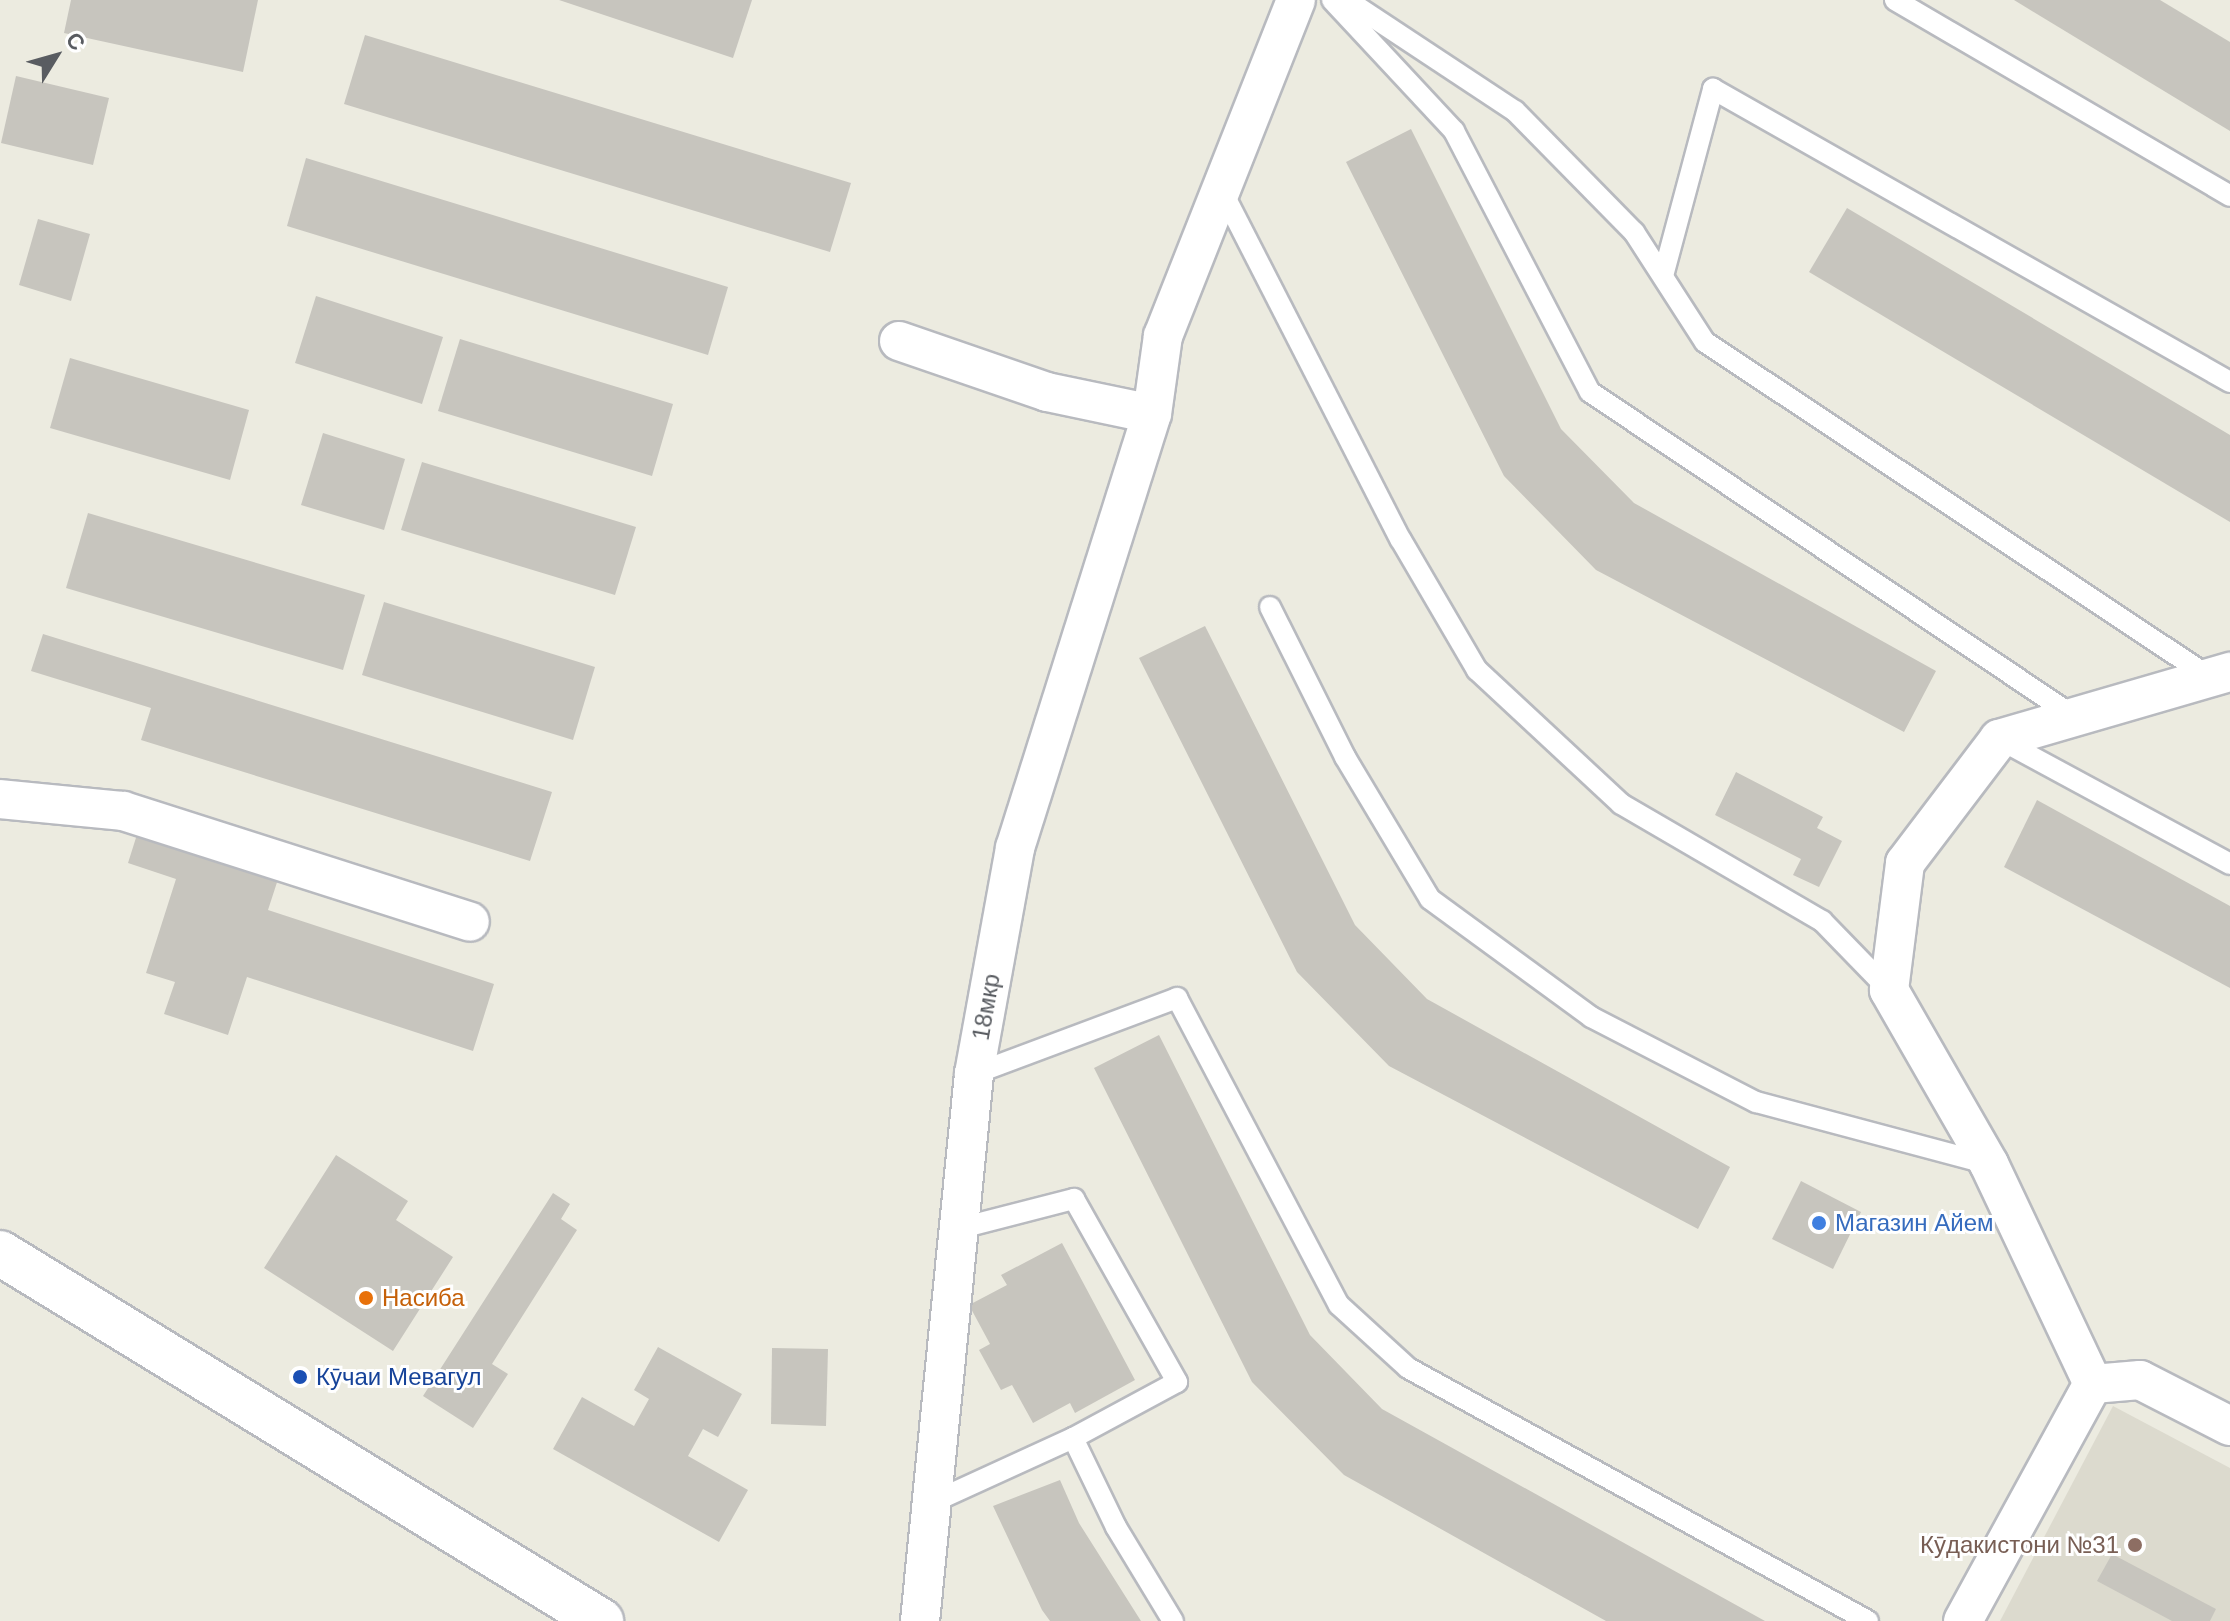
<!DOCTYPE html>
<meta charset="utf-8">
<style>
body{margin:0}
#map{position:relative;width:2230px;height:1621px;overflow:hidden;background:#ecebe0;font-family:Arial,sans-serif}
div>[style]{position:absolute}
.education>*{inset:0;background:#dcdace}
.building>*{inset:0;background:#c7c5be}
.roads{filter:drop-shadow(2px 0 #b8babf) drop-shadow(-2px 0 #b8babf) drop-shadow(0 2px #b8babf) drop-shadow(0 -2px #b8babf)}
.service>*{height:20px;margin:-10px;padding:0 10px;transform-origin:10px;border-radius:10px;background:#fff}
.minor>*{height:38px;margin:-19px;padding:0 19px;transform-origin:19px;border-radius:19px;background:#fff}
.secondary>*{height:44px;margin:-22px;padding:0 22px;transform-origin:22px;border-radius:22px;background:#fff}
.dots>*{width:22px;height:22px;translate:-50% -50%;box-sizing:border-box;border:4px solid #fff;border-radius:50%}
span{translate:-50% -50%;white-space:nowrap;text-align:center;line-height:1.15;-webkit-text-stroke:6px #fff;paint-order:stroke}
.street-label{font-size:24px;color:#595c61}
.shop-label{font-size:24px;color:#366cbe}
.left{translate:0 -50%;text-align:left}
.food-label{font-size:24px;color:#c56008}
.transit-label{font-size:24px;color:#164399}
.education-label{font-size:24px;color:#785e54}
.right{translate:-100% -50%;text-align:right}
.north{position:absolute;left:16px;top:16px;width:80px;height:80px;-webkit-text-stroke:6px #fff;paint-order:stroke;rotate:53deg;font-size:22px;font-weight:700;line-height:32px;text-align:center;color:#595c61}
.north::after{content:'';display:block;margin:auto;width:28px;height:36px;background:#595c61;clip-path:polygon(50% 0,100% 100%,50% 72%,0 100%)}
</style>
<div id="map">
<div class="education">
<div style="clip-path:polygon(2113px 1406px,2230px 1468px,2230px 1621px,2000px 1621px)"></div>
</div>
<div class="building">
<div style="clip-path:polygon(71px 0,258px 0,243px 72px,64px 33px)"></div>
<div style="clip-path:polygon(559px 0,752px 0,733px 58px)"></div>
<div style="clip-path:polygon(2014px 0,2160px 0,2230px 42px,2230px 131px)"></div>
<div style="clip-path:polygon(365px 35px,851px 183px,830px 252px,344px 104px)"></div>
<div style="clip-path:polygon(16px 76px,109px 98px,93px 165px,1px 143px)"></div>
<div style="clip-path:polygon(1411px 129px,1561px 429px,1634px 503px,1936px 671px,1904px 732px,1596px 570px,1504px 476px,1346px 162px)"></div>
<div style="clip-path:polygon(306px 158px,728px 287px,708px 355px,287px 226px)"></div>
<div style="clip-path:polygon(1847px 208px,2230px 435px,2230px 522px,1809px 272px)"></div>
<div style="clip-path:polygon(38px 219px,90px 234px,71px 301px,19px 285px)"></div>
<div style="clip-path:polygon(316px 296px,443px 337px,422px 404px,295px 363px)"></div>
<div style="clip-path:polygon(460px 339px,673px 404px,652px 476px,438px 411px)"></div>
<div style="clip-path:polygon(70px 358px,249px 410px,230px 480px,50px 428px)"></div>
<div style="clip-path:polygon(323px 433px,405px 459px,384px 530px,301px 505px)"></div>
<div style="clip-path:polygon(422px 462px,636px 527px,615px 595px,401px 530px)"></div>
<div style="clip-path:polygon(88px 513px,365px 595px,343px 670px,66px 588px)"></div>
<div style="clip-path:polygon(384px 602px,595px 667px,573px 740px,362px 675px)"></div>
<div style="clip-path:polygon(1205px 626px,1355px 925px,1427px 999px,1730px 1167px,1698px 1229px,1389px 1066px,1297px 972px,1139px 658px)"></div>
<div style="clip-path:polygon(43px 634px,552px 792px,530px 861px,141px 740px,151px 708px,31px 671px)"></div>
<div style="clip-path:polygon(1736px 772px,1823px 817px,1817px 828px,1842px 841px,1819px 887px,1793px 875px,1801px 859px,1715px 815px)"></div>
<div style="clip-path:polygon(2037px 800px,2230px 906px,2230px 988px,2004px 867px)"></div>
<div style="clip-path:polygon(140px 825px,281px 870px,268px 910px,494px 984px,473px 1051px,247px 977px,228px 1035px,164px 1014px,175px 982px,146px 973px,176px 879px,128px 863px)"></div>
<div style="clip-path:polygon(1159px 1035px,1310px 1335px,1382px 1409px,1765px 1621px,1606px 1621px,1344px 1475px,1252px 1382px,1094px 1068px)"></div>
<div style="clip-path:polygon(336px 1155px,408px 1201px,396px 1220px,453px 1257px,393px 1351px,264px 1268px)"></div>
<div style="clip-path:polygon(1801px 1181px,1861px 1212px,1833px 1269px,1772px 1239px)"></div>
<div style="clip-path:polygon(553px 1193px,570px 1204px,561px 1219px,577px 1230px,492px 1364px,508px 1374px,473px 1428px,423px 1396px)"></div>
<div style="clip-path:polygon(1062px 1243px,1135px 1380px,1075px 1413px,1070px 1403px,1033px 1423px,1012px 1385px,1001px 1390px,979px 1350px,990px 1344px,969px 1305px,1007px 1285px,1001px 1275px)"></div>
<div style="clip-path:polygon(658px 1347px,742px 1394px,718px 1437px,703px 1429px,688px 1456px,748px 1490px,719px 1542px,553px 1449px,582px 1397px,634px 1426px,649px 1399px,634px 1390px)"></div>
<div style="clip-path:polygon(772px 1348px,828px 1349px,826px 1426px,771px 1424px)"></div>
<div style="clip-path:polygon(1060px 1480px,1079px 1523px,1141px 1621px,1050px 1621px,1042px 1610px,993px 1506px)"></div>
<div style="clip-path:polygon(2112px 1554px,2216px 1609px,2210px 1621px,2172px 1621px,2097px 1581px)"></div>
</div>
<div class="roads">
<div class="service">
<div style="left:1332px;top:0;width:179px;rotate:47deg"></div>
<div style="left:1454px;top:131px;width:294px;rotate:62.5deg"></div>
<div style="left:1590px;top:392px;width:584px;rotate:33.83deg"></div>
<div style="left:1347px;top:0;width:201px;rotate:33.5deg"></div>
<div style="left:1515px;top:111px;width:170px;rotate:45.5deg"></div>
<div style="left:1634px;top:232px;width:131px;rotate:57.2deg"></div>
<div style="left:1705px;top:342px;width:607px;rotate:33.59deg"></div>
<div style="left:1895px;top:0;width:388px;rotate:30.3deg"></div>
<div style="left:1221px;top:189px;width:394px;rotate:62.9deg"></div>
<div style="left:1401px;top:540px;width:151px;rotate:59.7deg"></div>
<div style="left:1477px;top:670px;width:197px;rotate:42.9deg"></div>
<div style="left:1621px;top:804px;width:233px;rotate:30.2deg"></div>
<div style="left:1822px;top:921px;width:96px;rotate:45.8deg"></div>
<div style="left:1663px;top:276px;width:194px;rotate:-75deg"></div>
<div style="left:1713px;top:89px;width:594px;rotate:29.54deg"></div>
<div style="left:1270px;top:607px;width:168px;rotate:63.4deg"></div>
<div style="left:1345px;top:757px;width:165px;rotate:59.1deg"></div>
<div style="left:1430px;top:899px;width:200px;rotate:36.2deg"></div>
<div style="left:1591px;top:1017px;width:186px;rotate:27.3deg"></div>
<div style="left:1756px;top:1102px;width:241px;rotate:14.9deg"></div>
<div style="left:1999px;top:739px;width:263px;rotate:28.4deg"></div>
<div style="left:974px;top:1074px;width:217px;rotate:-20.5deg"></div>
<div style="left:1177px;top:998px;width:347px;rotate:62.2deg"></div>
<div style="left:1339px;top:1305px;width:93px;rotate:42.4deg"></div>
<div style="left:1408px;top:1368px;width:525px;rotate:28.81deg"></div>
<div style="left:957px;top:1229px;width:121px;rotate:-14.4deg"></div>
<div style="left:1074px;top:1199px;width:210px;rotate:60.6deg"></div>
<div style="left:1177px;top:1382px;width:118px;rotate:151.7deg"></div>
<div style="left:931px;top:1503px;width:156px;rotate:-24.6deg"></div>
<div style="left:1073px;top:1438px;width:99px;rotate:64.2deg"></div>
<div style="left:1116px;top:1527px;width:110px;rotate:58.8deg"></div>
</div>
<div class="minor">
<div style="left:899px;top:341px;width:157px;rotate:19deg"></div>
<div style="left:1047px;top:392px;width:107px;rotate:11.8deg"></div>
<div style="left:0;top:799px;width:124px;rotate:5.6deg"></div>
<div style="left:123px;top:811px;width:364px;rotate:17.7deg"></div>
<div style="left:2093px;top:1384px;width:47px;rotate:-4.9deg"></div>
<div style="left:2140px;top:1380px;width:101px;rotate:27.1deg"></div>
<div style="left:920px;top:1621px;width:550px;rotate:-84.36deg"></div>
<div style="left:974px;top:1074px;width:230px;rotate:-79.7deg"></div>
<div style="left:1015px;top:848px;width:455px;rotate:-72.5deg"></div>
<div style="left:1152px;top:414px;width:79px;rotate:-82deg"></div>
<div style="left:1163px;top:336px;width:361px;rotate:-68.4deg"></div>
<div style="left:1963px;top:1621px;width:270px;rotate:-61.3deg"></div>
<div style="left:2093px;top:1384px;width:243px;rotate:-115.3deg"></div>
<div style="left:1989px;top:1164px;width:201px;rotate:-119.9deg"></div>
<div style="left:1889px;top:990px;width:128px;rotate:-82.8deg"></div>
<div style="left:1905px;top:863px;width:156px;rotate:-52.8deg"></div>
<div style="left:1999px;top:739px;width:241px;rotate:-16.2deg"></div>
</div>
<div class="secondary">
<div style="left:0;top:1253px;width:705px;rotate:31.48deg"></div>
</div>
</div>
<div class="dots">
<div style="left:1819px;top:1223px;background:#3f7fe0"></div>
<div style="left:366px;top:1298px;background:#e8710a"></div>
<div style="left:300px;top:1377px;background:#1a4fb4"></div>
<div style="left:2135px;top:1545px;background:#8d6e63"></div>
</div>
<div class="street-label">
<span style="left:986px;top:1007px;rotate:-80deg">18мкр</span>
</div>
<div class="shop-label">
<span class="left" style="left:1835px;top:1223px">Магазин Айем</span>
</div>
<div class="food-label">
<span class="left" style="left:382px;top:1298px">Насиба</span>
</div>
<div class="transit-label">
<span class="left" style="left:316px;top:1377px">Кӯчаи Мевагул</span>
</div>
<div class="education-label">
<span class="right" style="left:2119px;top:1545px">Кӯдакистони №31</span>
</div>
<div class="north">С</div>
</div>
